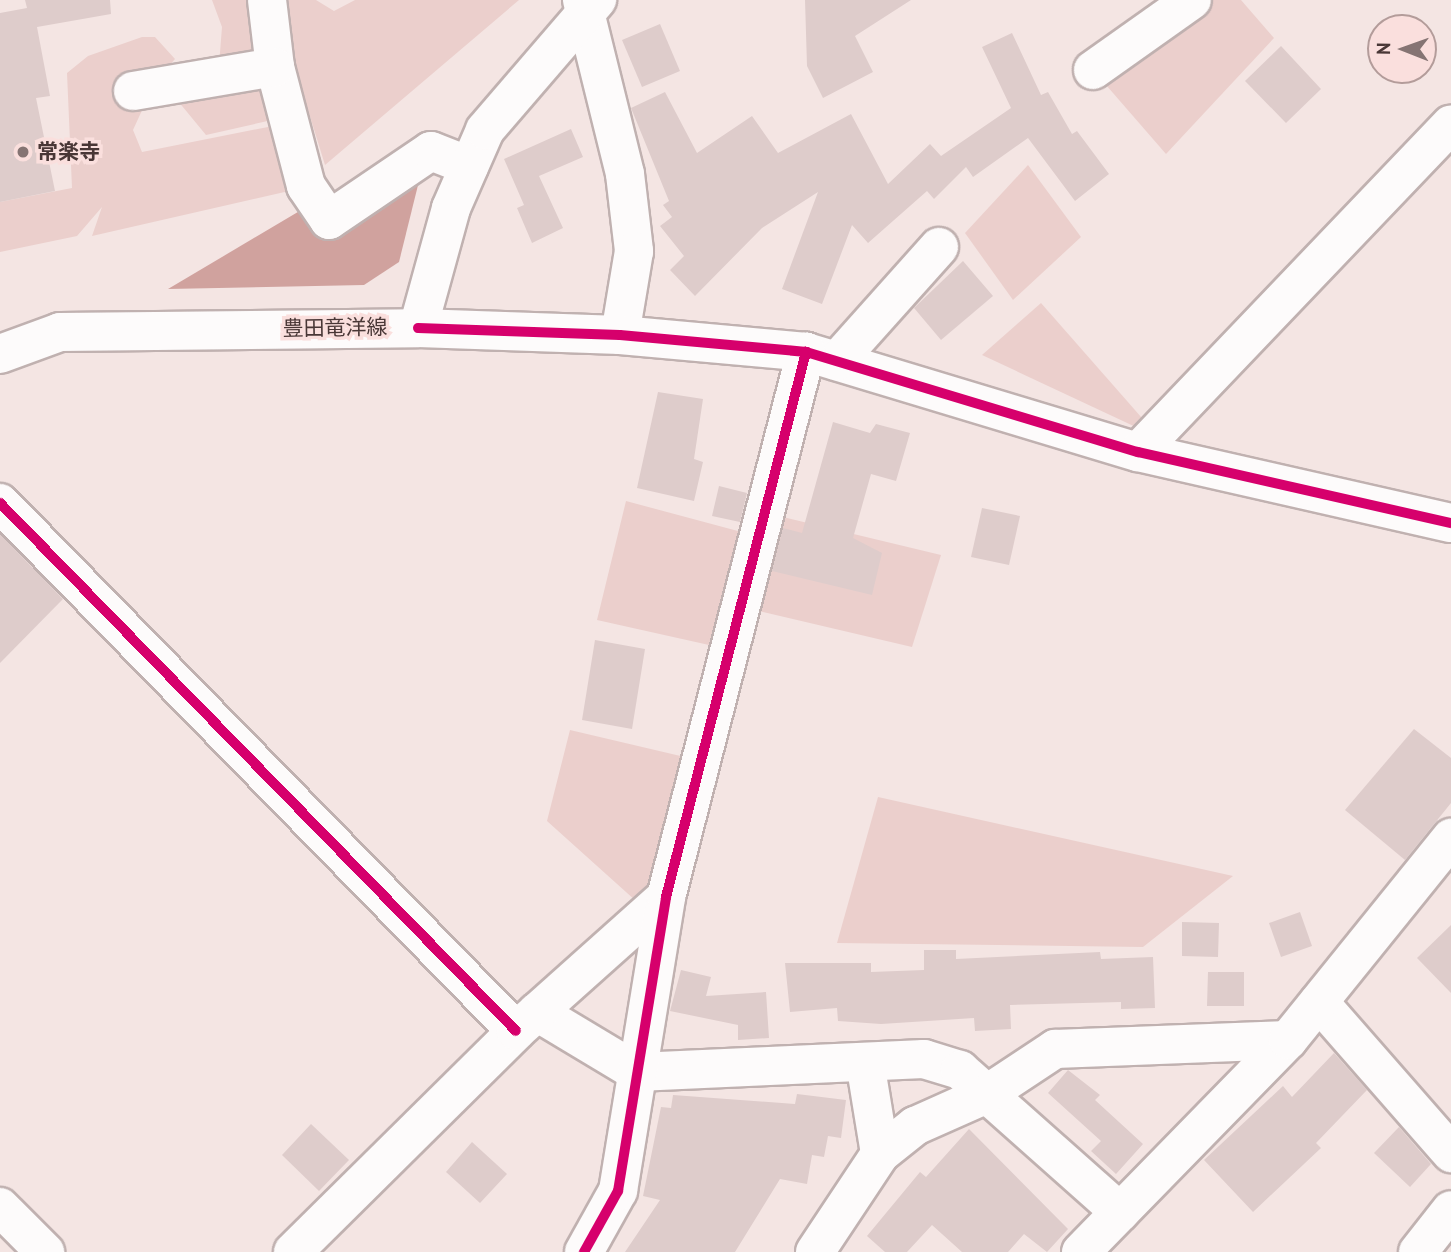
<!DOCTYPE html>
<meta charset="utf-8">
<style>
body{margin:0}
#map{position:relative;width:1451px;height:1252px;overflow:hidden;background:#f4e5e3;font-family:"PT Sans","Noto Sans JP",sans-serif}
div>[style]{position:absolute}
.green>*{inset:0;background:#ebcfcc}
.water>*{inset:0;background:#d0a29e}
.building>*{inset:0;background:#decccb}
.roads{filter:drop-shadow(2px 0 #c0b1b0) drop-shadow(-2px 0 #c0b1b0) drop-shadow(0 2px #c0b1b0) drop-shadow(0 -2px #c0b1b0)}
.minor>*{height:38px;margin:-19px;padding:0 19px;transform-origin:19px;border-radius:19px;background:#fdfbfb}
.major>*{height:38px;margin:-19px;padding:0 19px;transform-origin:19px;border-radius:19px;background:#fdfbfb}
.cycleway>*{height:10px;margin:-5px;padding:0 5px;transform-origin:5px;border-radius:5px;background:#d6006c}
.dots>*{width:19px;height:19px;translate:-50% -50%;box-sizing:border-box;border:4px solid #fadfdd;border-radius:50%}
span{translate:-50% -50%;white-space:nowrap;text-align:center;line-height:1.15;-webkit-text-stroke:7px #fadfdd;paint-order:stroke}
.poi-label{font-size:21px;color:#493736;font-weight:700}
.left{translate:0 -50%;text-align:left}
.street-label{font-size:21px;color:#493736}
.north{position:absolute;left:1367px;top:14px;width:70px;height:70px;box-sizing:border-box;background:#fadfdd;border:2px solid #b39c9a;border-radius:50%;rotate:271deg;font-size:19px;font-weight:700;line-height:28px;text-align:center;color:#493736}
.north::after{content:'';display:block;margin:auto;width:24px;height:32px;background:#857473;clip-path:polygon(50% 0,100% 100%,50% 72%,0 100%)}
</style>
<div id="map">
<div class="green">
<div style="clip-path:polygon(212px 0,257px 0,272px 120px,206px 135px,173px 95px,218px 78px,222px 27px)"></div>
<div style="clip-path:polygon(274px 0,316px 0,334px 11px,355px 0,519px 0,325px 165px)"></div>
<div style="clip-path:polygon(1190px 0,1241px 0,1274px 38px,1166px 154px,1093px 70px)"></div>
<div style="clip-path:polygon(142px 37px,155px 37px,175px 59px,155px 82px,133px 130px,142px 152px,273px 126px,289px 191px,92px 236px,102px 207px,77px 236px,0 252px,0 202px,72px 188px,67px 73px,88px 56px)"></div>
<div style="clip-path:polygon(1028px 165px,1081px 237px,1013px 300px,965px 233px)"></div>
<div style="clip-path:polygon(1041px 303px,1149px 426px,1140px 429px,982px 355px)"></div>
<div style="clip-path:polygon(626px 501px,749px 534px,659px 878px,636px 901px,547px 821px,570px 730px,689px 758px,718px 647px,597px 620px)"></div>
<div style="clip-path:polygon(762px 512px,941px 555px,912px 647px,737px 606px)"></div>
<div style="clip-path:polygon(878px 797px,1233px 876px,1143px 947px,837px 943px)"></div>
</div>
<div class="water">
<div style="clip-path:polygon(420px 177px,399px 262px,364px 285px,168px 289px,308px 206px)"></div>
</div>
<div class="building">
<div style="clip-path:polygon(25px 0,110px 0,111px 14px,37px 27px,50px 96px,36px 98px,55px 191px,0 202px,0 13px,27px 8px)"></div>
<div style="clip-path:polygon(805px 0,911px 0,855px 36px,873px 72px,823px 98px,807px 66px)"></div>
<div style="clip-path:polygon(660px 24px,680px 71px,642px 87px,622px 40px)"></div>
<div style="clip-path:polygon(1012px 33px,1041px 95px,1048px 92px,1072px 134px,1077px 131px,1109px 174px,1075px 201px,1028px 138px,973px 177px,966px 167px,934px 199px,927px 191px,868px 243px,852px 225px,822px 304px,782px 289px,818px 192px,762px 228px,695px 296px,670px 270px,684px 256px,660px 226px,672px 217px,663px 205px,669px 201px,631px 108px,665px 92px,697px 153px,752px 116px,778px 153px,851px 114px,888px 184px,930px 144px,941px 156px,1011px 108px,982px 47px)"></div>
<div style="clip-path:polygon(1281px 46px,1321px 89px,1286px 123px,1245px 81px)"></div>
<div style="clip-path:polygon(571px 129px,583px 157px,539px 176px,563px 228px,532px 243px,517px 208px,524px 205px,504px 159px)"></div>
<div style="clip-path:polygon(963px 261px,993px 296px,941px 340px,914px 308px)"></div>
<div style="clip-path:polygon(658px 392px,703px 399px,694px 459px,703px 462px,694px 501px,637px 488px)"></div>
<div style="clip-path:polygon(833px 422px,870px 433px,876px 424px,910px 433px,896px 481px,871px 474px,853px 538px,882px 553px,872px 595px,772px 571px,783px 528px,802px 533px)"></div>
<div style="clip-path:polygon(719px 486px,747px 493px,740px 522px,712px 516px)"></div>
<div style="clip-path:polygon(982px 508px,1020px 516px,1009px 565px,971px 557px)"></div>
<div style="clip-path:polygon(0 534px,63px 599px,0 663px)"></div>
<div style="clip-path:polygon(595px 640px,645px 649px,632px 729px,582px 720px)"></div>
<div style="clip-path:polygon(1414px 729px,1451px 758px,1451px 803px,1405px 860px,1345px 810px)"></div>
<div style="clip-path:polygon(1300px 912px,1312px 946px,1281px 957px,1269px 923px)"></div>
<div style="clip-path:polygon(1182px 922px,1219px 923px,1218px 957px,1182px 956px)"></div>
<div style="clip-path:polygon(1451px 925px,1451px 993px,1417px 958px)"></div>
<div style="clip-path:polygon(924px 950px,956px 950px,956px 959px,1100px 952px,1101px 959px,1153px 957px,1155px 1008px,1121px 1009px,1121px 1002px,1010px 1005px,1011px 1029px,975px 1031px,974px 1018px,881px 1024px,838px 1021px,837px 1008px,790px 1012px,785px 963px,871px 963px,871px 972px,924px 970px)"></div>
<div style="clip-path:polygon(681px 970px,711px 977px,706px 996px,766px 992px,769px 1038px,738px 1040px,738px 1025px,670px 1011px)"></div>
<div style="clip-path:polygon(1208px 972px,1244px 972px,1244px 1006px,1207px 1006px)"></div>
<div style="clip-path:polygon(1334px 1053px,1367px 1090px,1316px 1143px,1321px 1148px,1253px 1212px,1204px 1160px,1283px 1086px,1292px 1097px)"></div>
<div style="clip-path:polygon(1068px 1070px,1100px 1095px,1095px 1100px,1143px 1144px,1116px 1174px,1091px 1151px,1101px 1141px,1048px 1093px)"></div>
<div style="clip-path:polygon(797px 1094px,846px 1100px,841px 1138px,828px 1136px,824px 1157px,812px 1155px,807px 1184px,780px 1179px,735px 1252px,625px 1252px,660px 1200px,643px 1196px,661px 1107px,671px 1108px,673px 1095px,795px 1104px)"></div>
<div style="clip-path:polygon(311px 1124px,349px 1160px,319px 1191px,282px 1155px)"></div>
<div style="clip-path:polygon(1399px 1127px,1431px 1164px,1410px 1187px,1374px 1153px)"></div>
<div style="clip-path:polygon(969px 1129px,1068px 1229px,1047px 1252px,1024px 1234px,1008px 1252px,962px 1252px,932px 1225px,907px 1252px,885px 1252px,867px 1236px,920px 1172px,926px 1177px)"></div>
<div style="clip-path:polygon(472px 1142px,507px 1174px,480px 1203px,446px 1172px)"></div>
</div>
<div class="roads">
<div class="minor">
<div style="left:267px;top:0;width:67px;rotate:83.2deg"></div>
<div style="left:275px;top:67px;width:123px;rotate:75.4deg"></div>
<div style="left:306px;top:186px;width:41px;rotate:55.9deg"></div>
<div style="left:329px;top:220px;width:123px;rotate:-34.1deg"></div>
<div style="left:431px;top:151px;width:41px;rotate:21.5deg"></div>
<div style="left:582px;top:0;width:179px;rotate:76.1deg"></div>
<div style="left:625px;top:174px;width:78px;rotate:83.3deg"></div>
<div style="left:634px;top:251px;width:85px;rotate:99.5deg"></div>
<div style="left:1093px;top:70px;width:121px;rotate:-35.3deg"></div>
<div style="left:133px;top:91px;width:144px;rotate:-9.6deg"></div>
<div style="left:418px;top:328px;width:202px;rotate:2deg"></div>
<div style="left:620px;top:335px;width:187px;rotate:5.2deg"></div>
<div style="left:806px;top:352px;width:347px;rotate:16.8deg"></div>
<div style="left:1138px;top:452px;width:321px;rotate:12.8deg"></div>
<div style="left:837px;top:361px;width:153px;rotate:-48.2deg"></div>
<div style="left:1138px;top:452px;width:453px;rotate:-46.3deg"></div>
<div style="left:0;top:503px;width:738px;rotate:45.66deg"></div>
<div style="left:1319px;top:1002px;width:201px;rotate:48.8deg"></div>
<div style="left:537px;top:1012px;width:117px;rotate:31deg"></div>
<div style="left:637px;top:1072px;width:287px;rotate:-2.6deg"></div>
<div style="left:924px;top:1059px;width:38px;rotate:17deg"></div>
<div style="left:960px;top:1070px;width:214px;rotate:41.6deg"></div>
<div style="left:865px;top:1062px;width:93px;rotate:80.7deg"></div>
<div style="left:0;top:1207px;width:64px;rotate:45deg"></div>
<div style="left:293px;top:1252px;width:314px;rotate:-44.7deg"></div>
<div style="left:516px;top:1031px;width:201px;rotate:-41.8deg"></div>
<div style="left:584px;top:1252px;width:70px;rotate:-60.9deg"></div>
<div style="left:618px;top:1191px;width:298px;rotate:-80.7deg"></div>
<div style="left:666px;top:897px;width:563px;rotate:-75.59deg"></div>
<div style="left:815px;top:1252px;width:118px;rotate:-56.4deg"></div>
<div style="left:880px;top:1154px;width:45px;rotate:-38.7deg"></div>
<div style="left:915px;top:1126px;width:79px;rotate:-24deg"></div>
<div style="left:987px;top:1094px;width:82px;rotate:-33.5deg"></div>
<div style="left:1055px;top:1049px;width:233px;rotate:-2.2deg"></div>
<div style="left:1081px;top:1252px;width:296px;rotate:-45.7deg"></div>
<div style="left:1288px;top:1040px;width:260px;rotate:-51.1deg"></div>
<div style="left:1418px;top:1252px;width:53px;rotate:-51.8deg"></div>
</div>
<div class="major">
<div style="left:0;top:354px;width:64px;rotate:-20.1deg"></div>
<div style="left:60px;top:332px;width:358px;rotate:-0.6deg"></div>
<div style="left:418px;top:328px;width:124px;rotate:-74.6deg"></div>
<div style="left:451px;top:208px;width:85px;rotate:-66.4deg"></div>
<div style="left:485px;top:130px;width:172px;rotate:-49.3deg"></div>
</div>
</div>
<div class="cycleway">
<div style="left:418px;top:328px;width:202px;rotate:2deg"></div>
<div style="left:620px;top:335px;width:187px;rotate:5.2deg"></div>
<div style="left:806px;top:352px;width:347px;rotate:16.8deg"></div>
<div style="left:1138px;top:452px;width:321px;rotate:12.8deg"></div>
<div style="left:0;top:503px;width:738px;rotate:45.66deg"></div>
<div style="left:584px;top:1252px;width:70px;rotate:-60.9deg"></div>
<div style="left:618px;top:1191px;width:298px;rotate:-80.7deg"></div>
<div style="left:666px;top:897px;width:563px;rotate:-75.59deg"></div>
</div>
<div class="dots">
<div style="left:23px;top:152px;background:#857473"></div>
</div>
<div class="poi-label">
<span class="left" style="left:37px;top:152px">常楽寺</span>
</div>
<div class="street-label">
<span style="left:335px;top:328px;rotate:-1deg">豊田竜洋線</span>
</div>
<div class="north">N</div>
</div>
